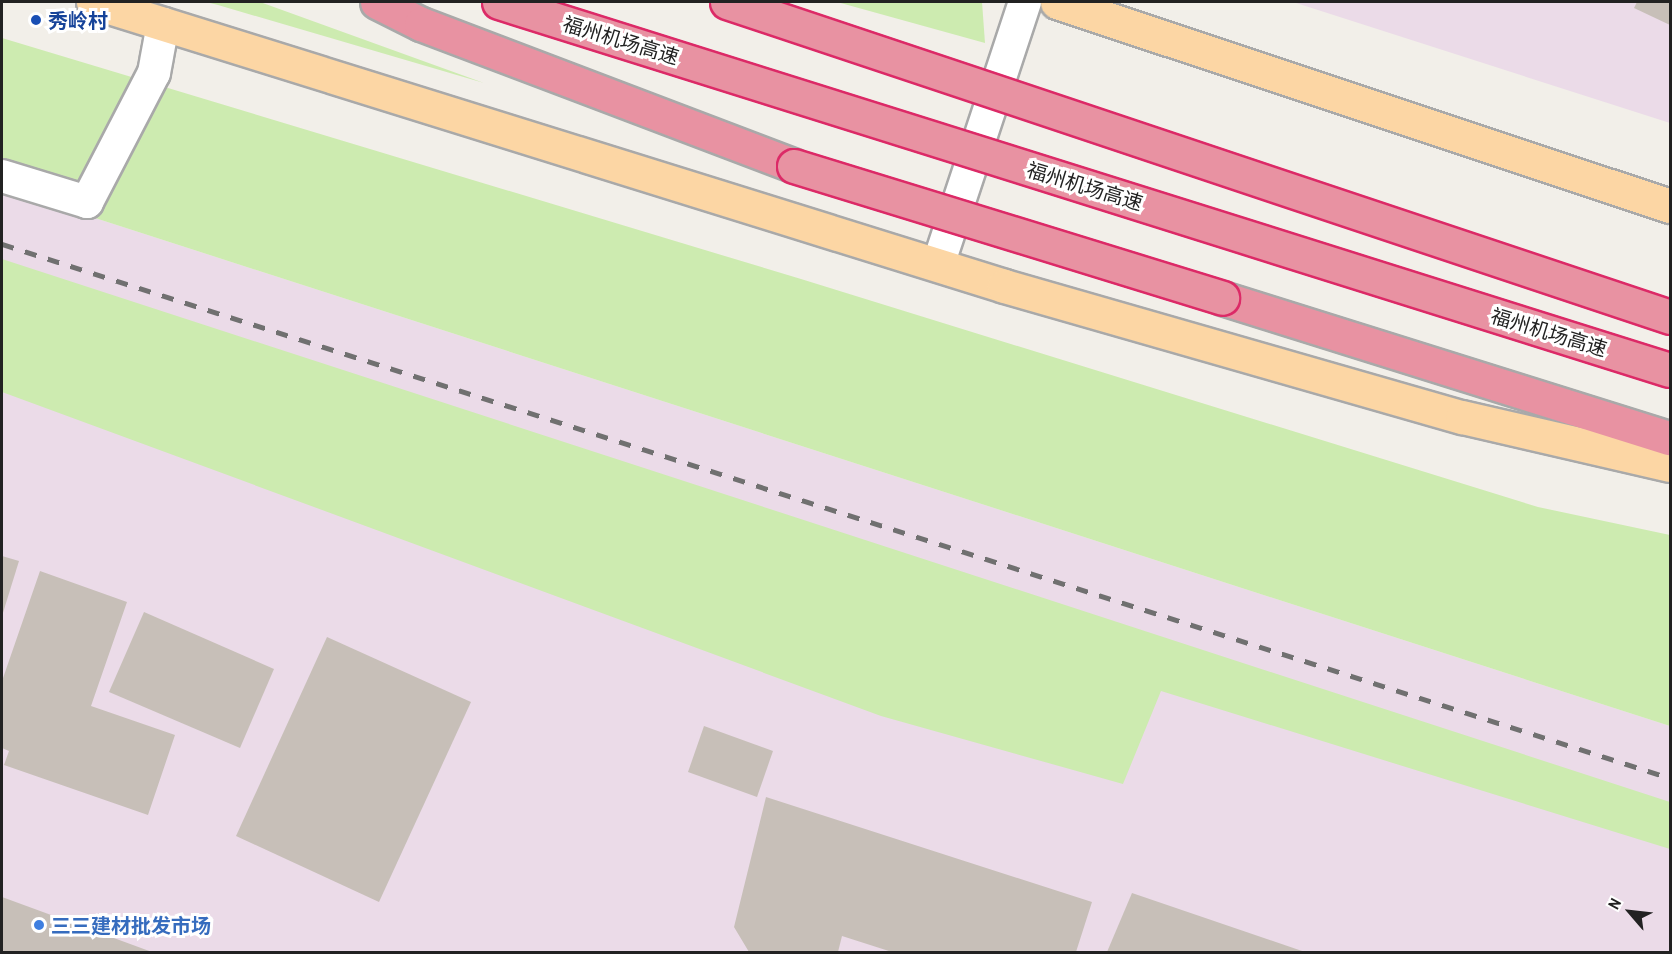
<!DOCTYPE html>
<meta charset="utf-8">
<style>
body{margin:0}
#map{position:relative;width:1672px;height:954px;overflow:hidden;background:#f2efe9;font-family:"Archivo Narrow","Noto Sans SC",sans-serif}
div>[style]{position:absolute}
.industrial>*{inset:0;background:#ebdbe8}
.grass>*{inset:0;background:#cdebb0}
.building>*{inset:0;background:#c7bfb8}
.roads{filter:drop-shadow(2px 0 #a9a9a9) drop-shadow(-2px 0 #a9a9a9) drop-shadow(0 2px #a9a9a9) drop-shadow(0 -2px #a9a9a9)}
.minor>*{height:32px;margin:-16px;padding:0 16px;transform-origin:16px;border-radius:16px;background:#fff}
.major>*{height:33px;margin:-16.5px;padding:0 16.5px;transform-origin:16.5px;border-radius:16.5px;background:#fcd6a4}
.highway>*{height:33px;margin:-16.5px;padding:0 16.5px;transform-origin:16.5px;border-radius:16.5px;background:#e892a2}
.rail>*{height:4.5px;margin-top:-2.25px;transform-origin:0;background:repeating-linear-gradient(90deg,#707070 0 12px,transparent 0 24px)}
.bridges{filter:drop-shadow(2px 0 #dc2a67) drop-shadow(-2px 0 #dc2a67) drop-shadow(0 2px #dc2a67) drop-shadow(0 -2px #dc2a67)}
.highway-bridge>*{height:33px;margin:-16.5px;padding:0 16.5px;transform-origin:16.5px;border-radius:16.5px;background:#e892a2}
.dots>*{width:16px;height:16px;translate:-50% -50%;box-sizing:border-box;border:3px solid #fff;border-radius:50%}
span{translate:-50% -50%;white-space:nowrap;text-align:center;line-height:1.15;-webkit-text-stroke:6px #fff;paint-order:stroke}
.transit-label{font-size:20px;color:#164399;font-weight:700}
.left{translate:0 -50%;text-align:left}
.street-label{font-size:20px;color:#222}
.shop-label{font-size:20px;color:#366cbe;font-weight:700}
.frame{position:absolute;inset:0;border:3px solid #222;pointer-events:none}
.north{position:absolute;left:1600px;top:882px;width:60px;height:60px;-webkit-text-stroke:4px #fff;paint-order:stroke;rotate:298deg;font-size:16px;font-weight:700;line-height:24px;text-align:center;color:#222}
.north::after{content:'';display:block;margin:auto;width:21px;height:27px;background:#222;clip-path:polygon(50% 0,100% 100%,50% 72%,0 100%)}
</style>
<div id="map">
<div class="industrial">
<div style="clip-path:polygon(1293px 2px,1670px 2px,1670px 123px)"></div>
<div style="clip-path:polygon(2px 188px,1670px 726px,1670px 952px,2px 952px)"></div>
</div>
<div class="grass">
<div style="clip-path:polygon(206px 2px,260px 2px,484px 83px,218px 5px)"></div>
<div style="clip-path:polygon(837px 2px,982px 2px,985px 43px)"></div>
<div style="clip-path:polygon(2px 38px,801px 279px,1538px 507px,1670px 535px,1670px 726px,2px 188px)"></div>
<div style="clip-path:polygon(2px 259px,1670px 802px,1670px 849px,1161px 691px,1123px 784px,881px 716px,2px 392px)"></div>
</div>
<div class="building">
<div style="clip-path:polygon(1637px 2px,1670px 2px,1670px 25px,1634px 8px)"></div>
<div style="clip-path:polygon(2px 556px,19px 561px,2px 616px)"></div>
<div style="clip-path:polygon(40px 571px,127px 602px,91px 706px,175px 735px,148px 815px,4px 765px,9px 751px,2px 748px,2px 681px)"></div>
<div style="clip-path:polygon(144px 612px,274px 669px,240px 748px,109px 692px)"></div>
<div style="clip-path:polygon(327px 637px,471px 702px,379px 902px,236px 836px)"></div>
<div style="clip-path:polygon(704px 726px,773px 751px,757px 797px,688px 772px)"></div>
<div style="clip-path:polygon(766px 797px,1092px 902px,1076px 952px,892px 952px,842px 936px,838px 952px,749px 952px,734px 927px)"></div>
<div style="clip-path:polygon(1132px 893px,1305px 952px,1107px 952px)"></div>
<div style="clip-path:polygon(2px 897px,152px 952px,2px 952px)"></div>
</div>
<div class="roads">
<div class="minor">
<div style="left:2px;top:176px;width:89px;rotate:17deg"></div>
<div style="left:87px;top:202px;width:145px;rotate:-62.6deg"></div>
<div style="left:154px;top:73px;width:50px;rotate:-79.6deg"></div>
<div style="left:938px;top:265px;width:277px;rotate:-71.7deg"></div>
</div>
<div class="major">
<div style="left:93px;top:2px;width:954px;rotate:17.31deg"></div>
<div style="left:1004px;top:286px;width:476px;rotate:16deg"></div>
<div style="left:1462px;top:417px;width:213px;rotate:13deg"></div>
<div style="left:1057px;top:2px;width:646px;rotate:18.41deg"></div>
</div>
<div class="highway">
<div style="left:377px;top:2px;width:49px;rotate:26.6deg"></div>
<div style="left:421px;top:24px;width:399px;rotate:20.8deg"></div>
<div style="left:1222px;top:298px;width:469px;rotate:17.4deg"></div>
</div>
</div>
<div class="rail">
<div style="left:2px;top:244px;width:1751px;rotate:17.75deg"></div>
</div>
<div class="bridges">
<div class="highway-bridge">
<div style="left:499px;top:2px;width:1227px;rotate:17.45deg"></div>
<div style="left:727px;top:2px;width:994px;rotate:18.47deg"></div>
<div style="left:794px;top:166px;width:448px;rotate:17.1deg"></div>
</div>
</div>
<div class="dots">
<div style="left:36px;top:20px;background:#1a4fb4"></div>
<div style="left:39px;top:925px;background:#3f7fe0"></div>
</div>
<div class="transit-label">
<span class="left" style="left:48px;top:20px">秀岭村</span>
</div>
<div class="street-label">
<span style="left:621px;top:40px;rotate:17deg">福州机场高速</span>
<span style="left:1085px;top:186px;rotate:17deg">福州机场高速</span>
<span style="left:1549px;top:332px;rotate:17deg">福州机场高速</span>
</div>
<div class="shop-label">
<span class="left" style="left:51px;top:925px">三三建材批发市场</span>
</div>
<div class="frame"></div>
<div class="north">N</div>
</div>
